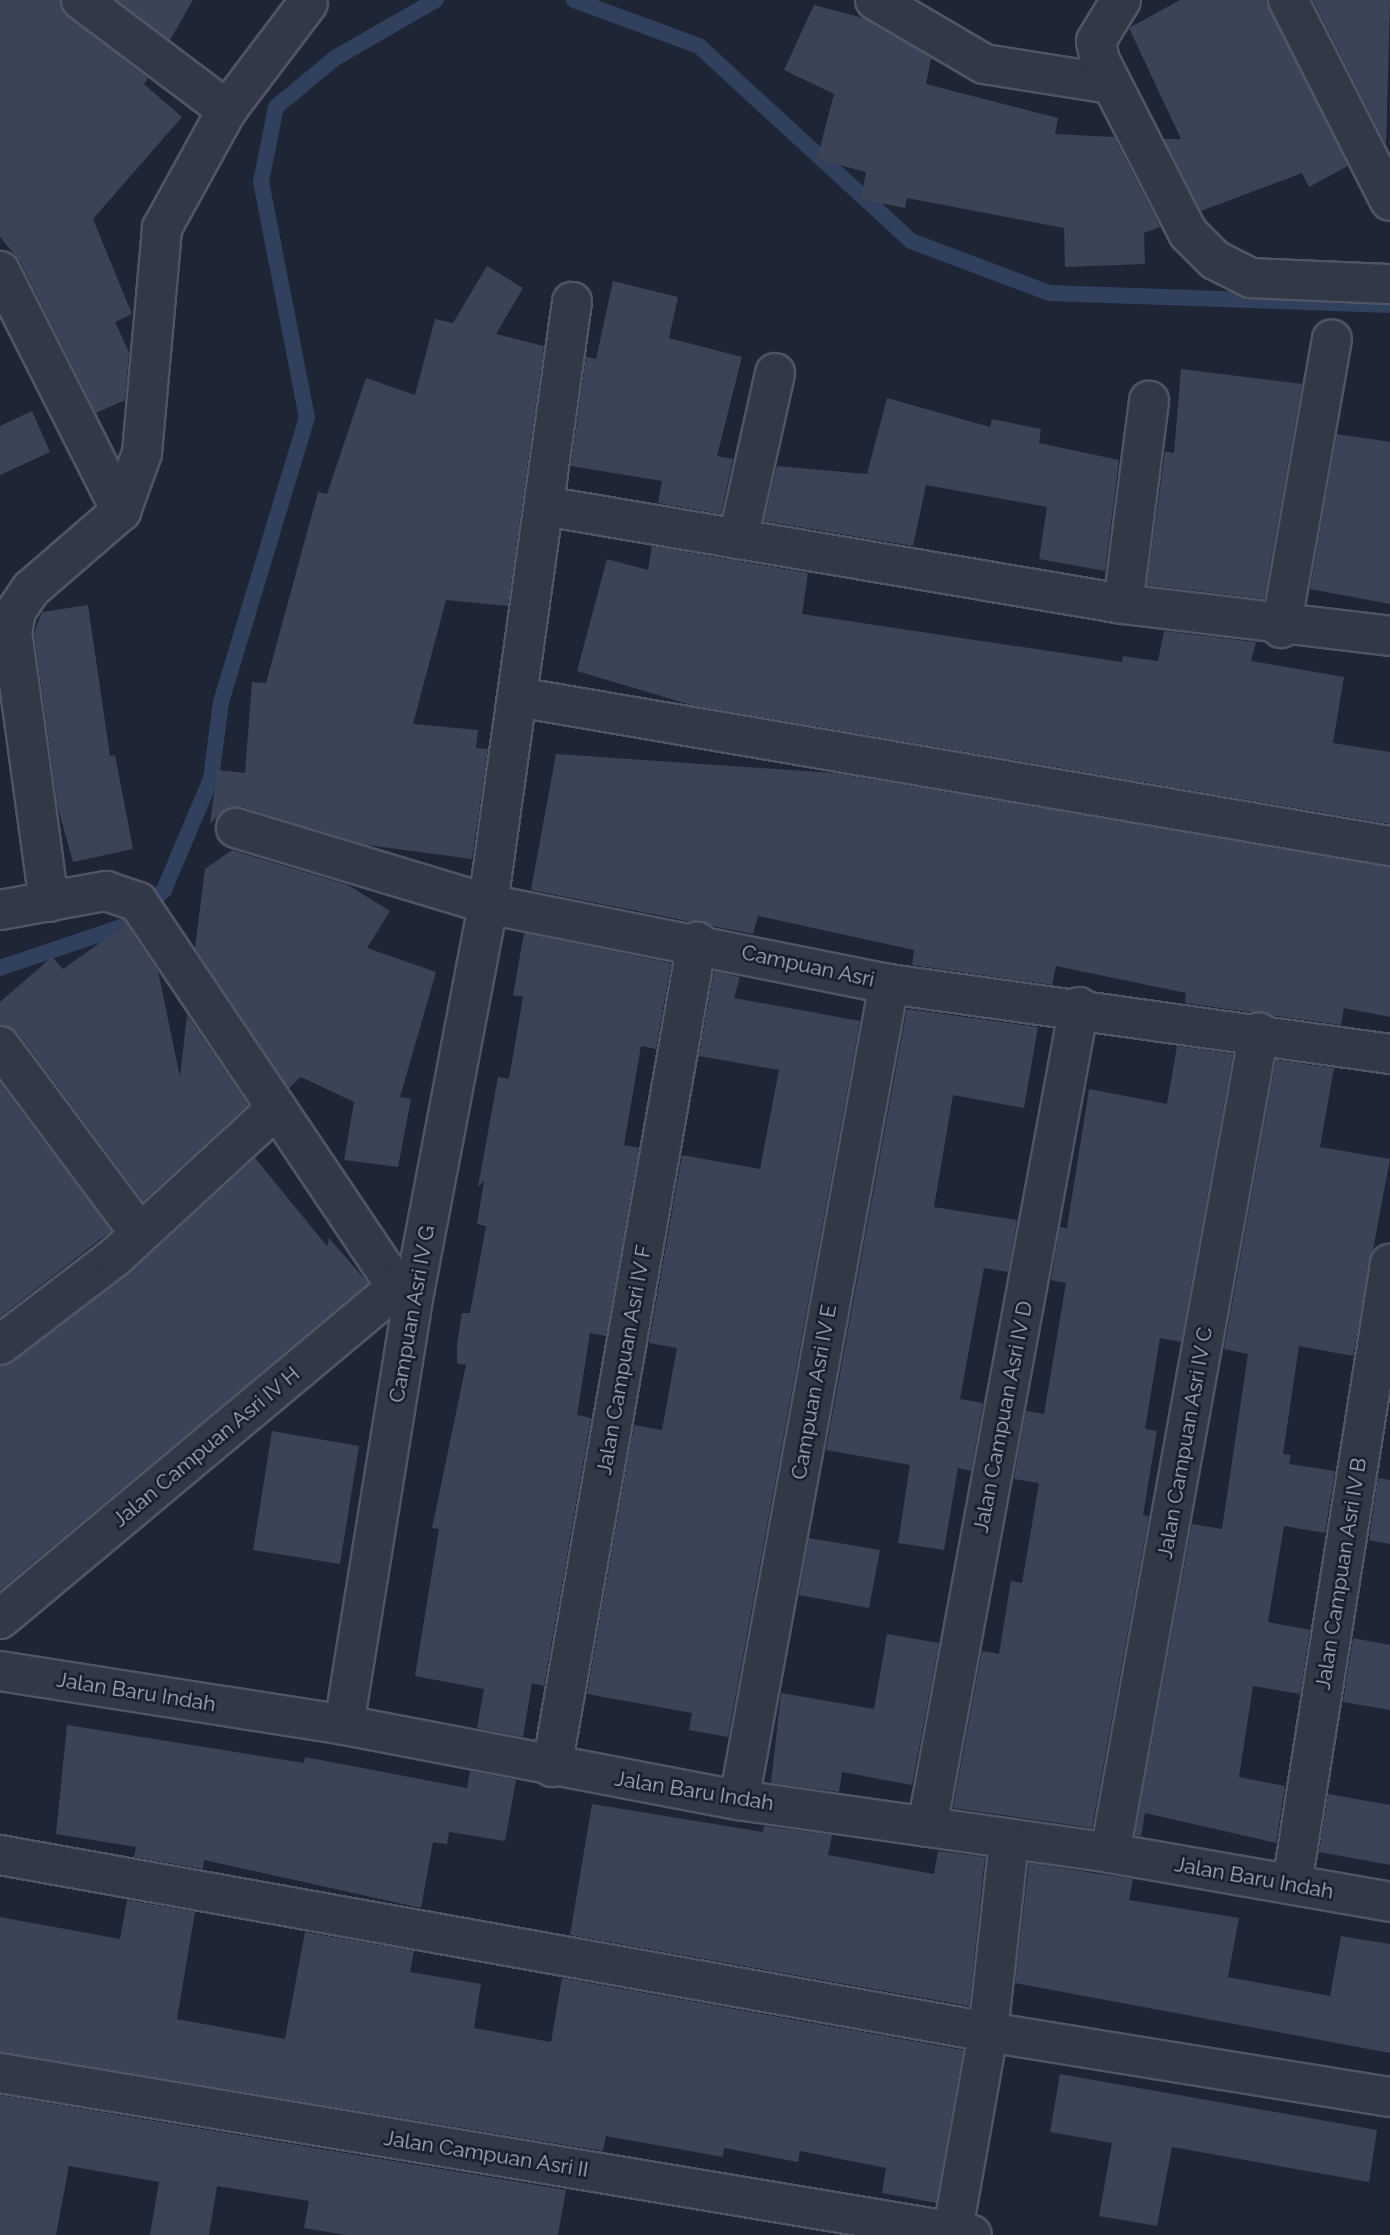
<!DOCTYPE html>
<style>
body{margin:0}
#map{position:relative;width:1390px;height:2235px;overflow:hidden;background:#1e2635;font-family:Raleway,sans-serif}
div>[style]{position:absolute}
.stream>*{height:16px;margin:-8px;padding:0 8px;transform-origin:8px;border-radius:8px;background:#30405d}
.building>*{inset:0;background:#3a4456}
.roads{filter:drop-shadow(2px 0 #4f5564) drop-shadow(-2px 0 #4f5564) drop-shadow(0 2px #4f5564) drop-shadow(0 -2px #4f5564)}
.minor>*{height:38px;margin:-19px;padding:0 19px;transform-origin:19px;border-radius:19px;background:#313846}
span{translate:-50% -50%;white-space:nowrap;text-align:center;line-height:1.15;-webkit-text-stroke:5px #171d2a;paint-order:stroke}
.street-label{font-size:21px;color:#abb2c3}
</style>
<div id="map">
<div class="stream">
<div style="left:574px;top:0;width:133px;rotate:20.2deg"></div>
<div style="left:699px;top:46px;width:288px;rotate:42.6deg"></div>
<div style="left:911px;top:241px;width:147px;rotate:20.6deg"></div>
<div style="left:1049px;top:293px;width:341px;rotate:2deg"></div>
<div style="left:0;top:968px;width:134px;rotate:-18.7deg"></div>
<div style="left:127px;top:925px;width:51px;rotate:-43.4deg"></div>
<div style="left:164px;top:890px;width:121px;rotate:-67.1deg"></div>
<div style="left:211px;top:779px;width:78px;rotate:-82.6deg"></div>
<div style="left:221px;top:702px;width:297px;rotate:-73.2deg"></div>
<div style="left:307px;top:418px;width:240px;rotate:-101deg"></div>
<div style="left:261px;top:182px;width:76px;rotate:-78.7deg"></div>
<div style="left:276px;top:107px;width:77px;rotate:-39.7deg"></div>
<div style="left:335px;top:58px;width:116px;rotate:-29.9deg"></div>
</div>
<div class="building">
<div style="clip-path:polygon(0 0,60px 0,68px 17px,148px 78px,144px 84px,182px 117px,93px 219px,132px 314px,115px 322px,129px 352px,125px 400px,96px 413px,20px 261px,0 237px)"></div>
<div style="clip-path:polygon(117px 0,193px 0,170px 40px)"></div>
<div style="clip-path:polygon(1180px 0,1266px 0,1348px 166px,1309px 187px,1302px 173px,1201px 211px,1164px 139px,1181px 139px,1129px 28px)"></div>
<div style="clip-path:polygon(1313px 0,1390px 0,1386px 145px)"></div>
<div style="clip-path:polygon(814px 5px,863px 18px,931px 58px,926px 84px,1058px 118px,1055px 134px,1114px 137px,1160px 227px,1144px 233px,1145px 264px,1065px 267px,1064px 228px,907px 198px,905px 208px,861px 199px,866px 172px,817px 159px,834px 94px,784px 70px)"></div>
<div style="clip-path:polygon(487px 266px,523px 288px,496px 334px,544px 346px,508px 606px,446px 600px,413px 724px,478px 730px,476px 748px,488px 749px,472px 859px,367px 845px,242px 807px,222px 812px,210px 824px,217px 770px,245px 773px,252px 682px,266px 683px,318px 492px,327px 494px,366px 378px,415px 395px,435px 319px,453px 323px)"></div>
<div style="clip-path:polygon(613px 281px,678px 297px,669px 338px,742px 357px,717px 456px,733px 459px,721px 514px,658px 503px,662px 481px,571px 466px,586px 357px,596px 359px)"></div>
<div style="clip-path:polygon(1181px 369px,1302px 384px,1264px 599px,1147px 585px,1165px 451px,1174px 453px)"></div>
<div style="clip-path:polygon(887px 398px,990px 427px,992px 419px,1041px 429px,1039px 443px,1119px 460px,1105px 571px,1039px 559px,1047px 507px,926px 485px,913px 546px,764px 521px,777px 466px,867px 474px)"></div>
<div style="clip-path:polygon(32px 411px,50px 452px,0 475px,0 426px)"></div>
<div style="clip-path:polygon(1337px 434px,1390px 442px,1390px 604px,1310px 589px)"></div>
<div style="clip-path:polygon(652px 546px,808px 573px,802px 614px,1122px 662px,1123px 656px,1158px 661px,1164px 631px,1256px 642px,1251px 661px,1344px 677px,1333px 743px,1390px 752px,1390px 824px,691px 705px,577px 671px,607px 559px,648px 570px)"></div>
<div style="clip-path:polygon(88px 605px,110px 756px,115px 755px,133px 849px,73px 862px,58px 808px,34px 633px,42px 612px)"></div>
<div style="clip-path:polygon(556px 754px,834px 773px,1390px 867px,1390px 1017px,1344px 1008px,1341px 1025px,1185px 1003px,1186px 993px,1056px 966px,1052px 985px,912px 965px,914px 950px,758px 916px,753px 934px,531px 890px)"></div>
<div style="clip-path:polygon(232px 850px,348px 885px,390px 911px,367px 948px,436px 972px,400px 1097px,411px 1099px,398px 1167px,344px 1160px,354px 1102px,301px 1077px,289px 1088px,195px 948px,205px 869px)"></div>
<div style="clip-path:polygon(126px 924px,158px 971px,180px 1077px,187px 1015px,248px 1105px,143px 1201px,18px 1033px,0 1025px,0 1002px,52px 957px,63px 969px)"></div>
<div style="clip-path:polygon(524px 933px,671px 963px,656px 1049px,641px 1046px,624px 1145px,639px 1148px,606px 1336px,590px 1333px,577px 1415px,591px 1418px,544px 1686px,532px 1683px,523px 1737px,477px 1728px,484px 1689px,415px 1676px,439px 1529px,432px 1528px,466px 1365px,457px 1363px,457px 1344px,462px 1313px,470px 1313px,486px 1226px,477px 1224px,484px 1181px,478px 1187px,498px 1077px,509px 1079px,523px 997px,513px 995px)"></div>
<div style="clip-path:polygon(714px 971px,740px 977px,734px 998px,860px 1021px,728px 1737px,689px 1730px,692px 1713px,587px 1694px,634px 1425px,662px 1430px,677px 1348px,649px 1343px,682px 1155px,760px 1169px,779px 1070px,699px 1056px)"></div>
<div style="clip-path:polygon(907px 1009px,1038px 1027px,1024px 1108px,953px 1095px,934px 1207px,1017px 1220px,1008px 1272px,984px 1268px,960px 1399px,983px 1403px,971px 1471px,958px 1468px,944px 1550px,898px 1543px,910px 1465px,826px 1450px)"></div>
<div style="clip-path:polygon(1177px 1046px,1233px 1054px,1181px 1342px,1160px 1338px,1145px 1429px,1157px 1431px,1143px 1515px,1149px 1516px,1092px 1828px,953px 1808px,982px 1651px,999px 1654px,1011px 1581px,1022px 1583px,1039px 1483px,1014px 1479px,1026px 1411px,1044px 1414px,1066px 1283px,1051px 1280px,1060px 1227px,1067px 1228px,1089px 1089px,1167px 1104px)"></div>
<div style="clip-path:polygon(1276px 1060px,1334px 1068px,1320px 1147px,1390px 1159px,1353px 1356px,1299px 1346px,1283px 1454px,1291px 1455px,1289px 1464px,1335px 1471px,1325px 1533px,1284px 1526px,1268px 1622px,1310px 1630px,1300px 1694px,1253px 1686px,1239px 1777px,1285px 1786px,1276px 1843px,1145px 1813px,1141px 1836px,1135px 1835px,1192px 1524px,1222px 1529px,1248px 1354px,1224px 1349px)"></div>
<div style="clip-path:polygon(0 1083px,111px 1231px,0 1317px)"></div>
<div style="clip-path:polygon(255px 1158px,327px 1246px,329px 1238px,368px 1283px,0 1590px,0 1366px,128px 1274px)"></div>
<div style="clip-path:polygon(272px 1431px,359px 1446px,340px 1564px,253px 1550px)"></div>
<div style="clip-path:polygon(1378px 1478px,1390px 1480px,1390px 1544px,1369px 1540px)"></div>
<div style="clip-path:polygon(809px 1538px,880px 1550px,869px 1608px,799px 1595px)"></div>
<div style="clip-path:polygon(887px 1634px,939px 1643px,912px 1785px,842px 1772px,839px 1792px,771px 1783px,781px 1693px,874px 1709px)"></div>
<div style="clip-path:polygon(1353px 1638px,1390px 1645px,1390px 1710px,1343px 1702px)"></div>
<div style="clip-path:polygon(67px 1725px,304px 1763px,305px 1757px,467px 1788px,470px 1771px,516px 1780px,505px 1841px,449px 1832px,447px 1844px,433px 1842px,421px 1908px,204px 1860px,203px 1869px,134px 1857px,136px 1847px,56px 1834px)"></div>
<div style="clip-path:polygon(1328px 1794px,1390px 1805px,1390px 1865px,1319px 1852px)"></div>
<div style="clip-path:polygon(592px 1804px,763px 1832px,764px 1826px,832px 1835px,828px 1855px,934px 1874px,938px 1851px,985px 1857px,969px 2006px,570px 1935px)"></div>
<div style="clip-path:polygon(1029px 1863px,1133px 1879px,1129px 1900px,1239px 1918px,1228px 1977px,1330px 1996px,1341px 1936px,1390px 1944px,1390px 2053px,1015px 1983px)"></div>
<div style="clip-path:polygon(127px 1900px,195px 1912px,177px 2019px,285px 2039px,305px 1932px,414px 1951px,410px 1972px,481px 1984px,474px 2028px,551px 2042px,562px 1978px,963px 2050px,936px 2203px,882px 2193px,886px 2168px,800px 2151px,798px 2162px,724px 2148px,723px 2157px,606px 2136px,603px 2151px,0 2052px,0 1917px,120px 1939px)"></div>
<div style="clip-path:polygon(1060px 2074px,1377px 2130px,1369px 2182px,1172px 2147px,1157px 2226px,1099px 2216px,1112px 2143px,1050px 2132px)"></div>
<div style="clip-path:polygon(0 2095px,566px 2190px,558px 2235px,346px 2235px,304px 2228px,309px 2201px,217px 2186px,209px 2235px,150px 2235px,159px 2182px,69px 2166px,56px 2235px,0 2235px)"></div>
</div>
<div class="roads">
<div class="minor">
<div style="left:81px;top:0;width:183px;rotate:37deg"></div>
<div style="left:875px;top:0;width:126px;rotate:30.4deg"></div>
<div style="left:984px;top:64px;width:128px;rotate:9deg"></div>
<div style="left:1121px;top:0;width:48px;rotate:121.4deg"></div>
<div style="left:1096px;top:41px;width:20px;rotate:79deg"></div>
<div style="left:1100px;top:61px;width:193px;rotate:62.9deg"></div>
<div style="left:1188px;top:233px;width:38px;rotate:45deg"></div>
<div style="left:1215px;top:260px;width:40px;rotate:26.6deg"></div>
<div style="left:1251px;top:278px;width:139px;rotate:2.5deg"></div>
<div style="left:1288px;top:0;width:225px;rotate:63.1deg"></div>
<div style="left:0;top:271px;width:269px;rotate:63.2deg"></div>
<div style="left:544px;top:506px;width:587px;rotate:9.61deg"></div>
<div style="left:1123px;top:604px;width:269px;rotate:6.8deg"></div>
<div style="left:738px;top:539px;width:170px;rotate:-77.4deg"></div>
<div style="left:1123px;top:604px;width:205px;rotate:-82.7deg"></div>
<div style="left:1281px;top:628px;width:293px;rotate:-80deg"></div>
<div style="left:517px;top:697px;width:886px;rotate:9.69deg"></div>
<div style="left:236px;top:828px;width:263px;rotate:16.8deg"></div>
<div style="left:488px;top:904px;width:409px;rotate:11.3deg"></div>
<div style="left:889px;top:984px;width:506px;rotate:7.95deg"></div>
<div style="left:49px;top:902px;width:273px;rotate:-97.8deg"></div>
<div style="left:12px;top:632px;width:21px;rotate:-79deg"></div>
<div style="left:16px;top:611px;width:27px;rotate:-56deg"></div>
<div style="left:31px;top:589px;width:119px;rotate:-40.9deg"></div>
<div style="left:121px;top:511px;width:62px;rotate:-70.1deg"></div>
<div style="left:142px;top:453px;width:226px;rotate:-84.9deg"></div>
<div style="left:162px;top:228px;width:135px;rotate:-61.2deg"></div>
<div style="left:227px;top:110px;width:134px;rotate:-52.9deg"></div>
<div style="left:0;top:910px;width:108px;rotate:-10.2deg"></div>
<div style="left:106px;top:891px;width:34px;rotate:19deg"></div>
<div style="left:138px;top:902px;width:464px;rotate:56.1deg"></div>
<div style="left:0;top:1046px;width:234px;rotate:53.3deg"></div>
<div style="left:0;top:1345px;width:145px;rotate:-37.4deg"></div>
<div style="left:115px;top:1257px;width:219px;rotate:-42.6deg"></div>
<div style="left:0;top:1619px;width:518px;rotate:-39.9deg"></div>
<div style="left:397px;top:1287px;width:18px;rotate:3deg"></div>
<div style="left:0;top:1671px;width:348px;rotate:8.9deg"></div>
<div style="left:344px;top:1725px;width:402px;rotate:10.8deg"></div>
<div style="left:739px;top:1800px;width:375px;rotate:8.1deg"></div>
<div style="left:1110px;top:1853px;width:284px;rotate:9.9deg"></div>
<div style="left:344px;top:1725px;width:443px;rotate:-80.8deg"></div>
<div style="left:415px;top:1288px;width:391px;rotate:-79.2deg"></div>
<div style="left:488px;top:904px;width:608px;rotate:-82.06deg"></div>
<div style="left:552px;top:1767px;width:838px;rotate:-80.03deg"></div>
<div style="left:739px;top:1800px;width:830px;rotate:-79.58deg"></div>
<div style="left:927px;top:1827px;width:834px;rotate:-79.5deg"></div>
<div style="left:1110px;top:1853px;width:834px;rotate:-79.71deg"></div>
<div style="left:0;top:1855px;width:1004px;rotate:10.16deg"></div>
<div style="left:988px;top:2032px;width:407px;rotate:9.2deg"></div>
<div style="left:1292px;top:1884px;width:628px;rotate:-81.02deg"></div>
<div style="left:0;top:2073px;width:985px;rotate:9.46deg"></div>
<div style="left:952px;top:2235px;width:206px;rotate:-79.9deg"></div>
<div style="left:988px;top:2032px;width:190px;rotate:-83.7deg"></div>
</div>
</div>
<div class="street-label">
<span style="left:808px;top:966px;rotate:12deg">Campuan Asri</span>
<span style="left:412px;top:1314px;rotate:-80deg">Campuan Asri IV G</span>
<span style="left:624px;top:1360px;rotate:-80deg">Jalan Campuan Asri IV F</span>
<span style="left:814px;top:1392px;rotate:-80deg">Campuan Asri IV E</span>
<span style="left:1003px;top:1417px;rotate:-79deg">Jalan Campuan Asri IV D</span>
<span style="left:1185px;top:1443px;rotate:-80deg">Jalan Campuan Asri IV C</span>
<span style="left:206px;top:1447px;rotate:-40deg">Jalan Campuan Asri IV H</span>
<span style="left:1341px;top:1574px;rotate:-81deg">Jalan Campuan Asri IV B</span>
<span style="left:136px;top:1692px;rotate:9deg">Jalan Baru Indah</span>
<span style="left:694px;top:1791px;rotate:9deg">Jalan Baru Indah</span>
<span style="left:1254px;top:1878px;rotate:10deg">Jalan Baru Indah</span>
<span style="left:486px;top:2154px;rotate:9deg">Jalan Campuan Asri II</span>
</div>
</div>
